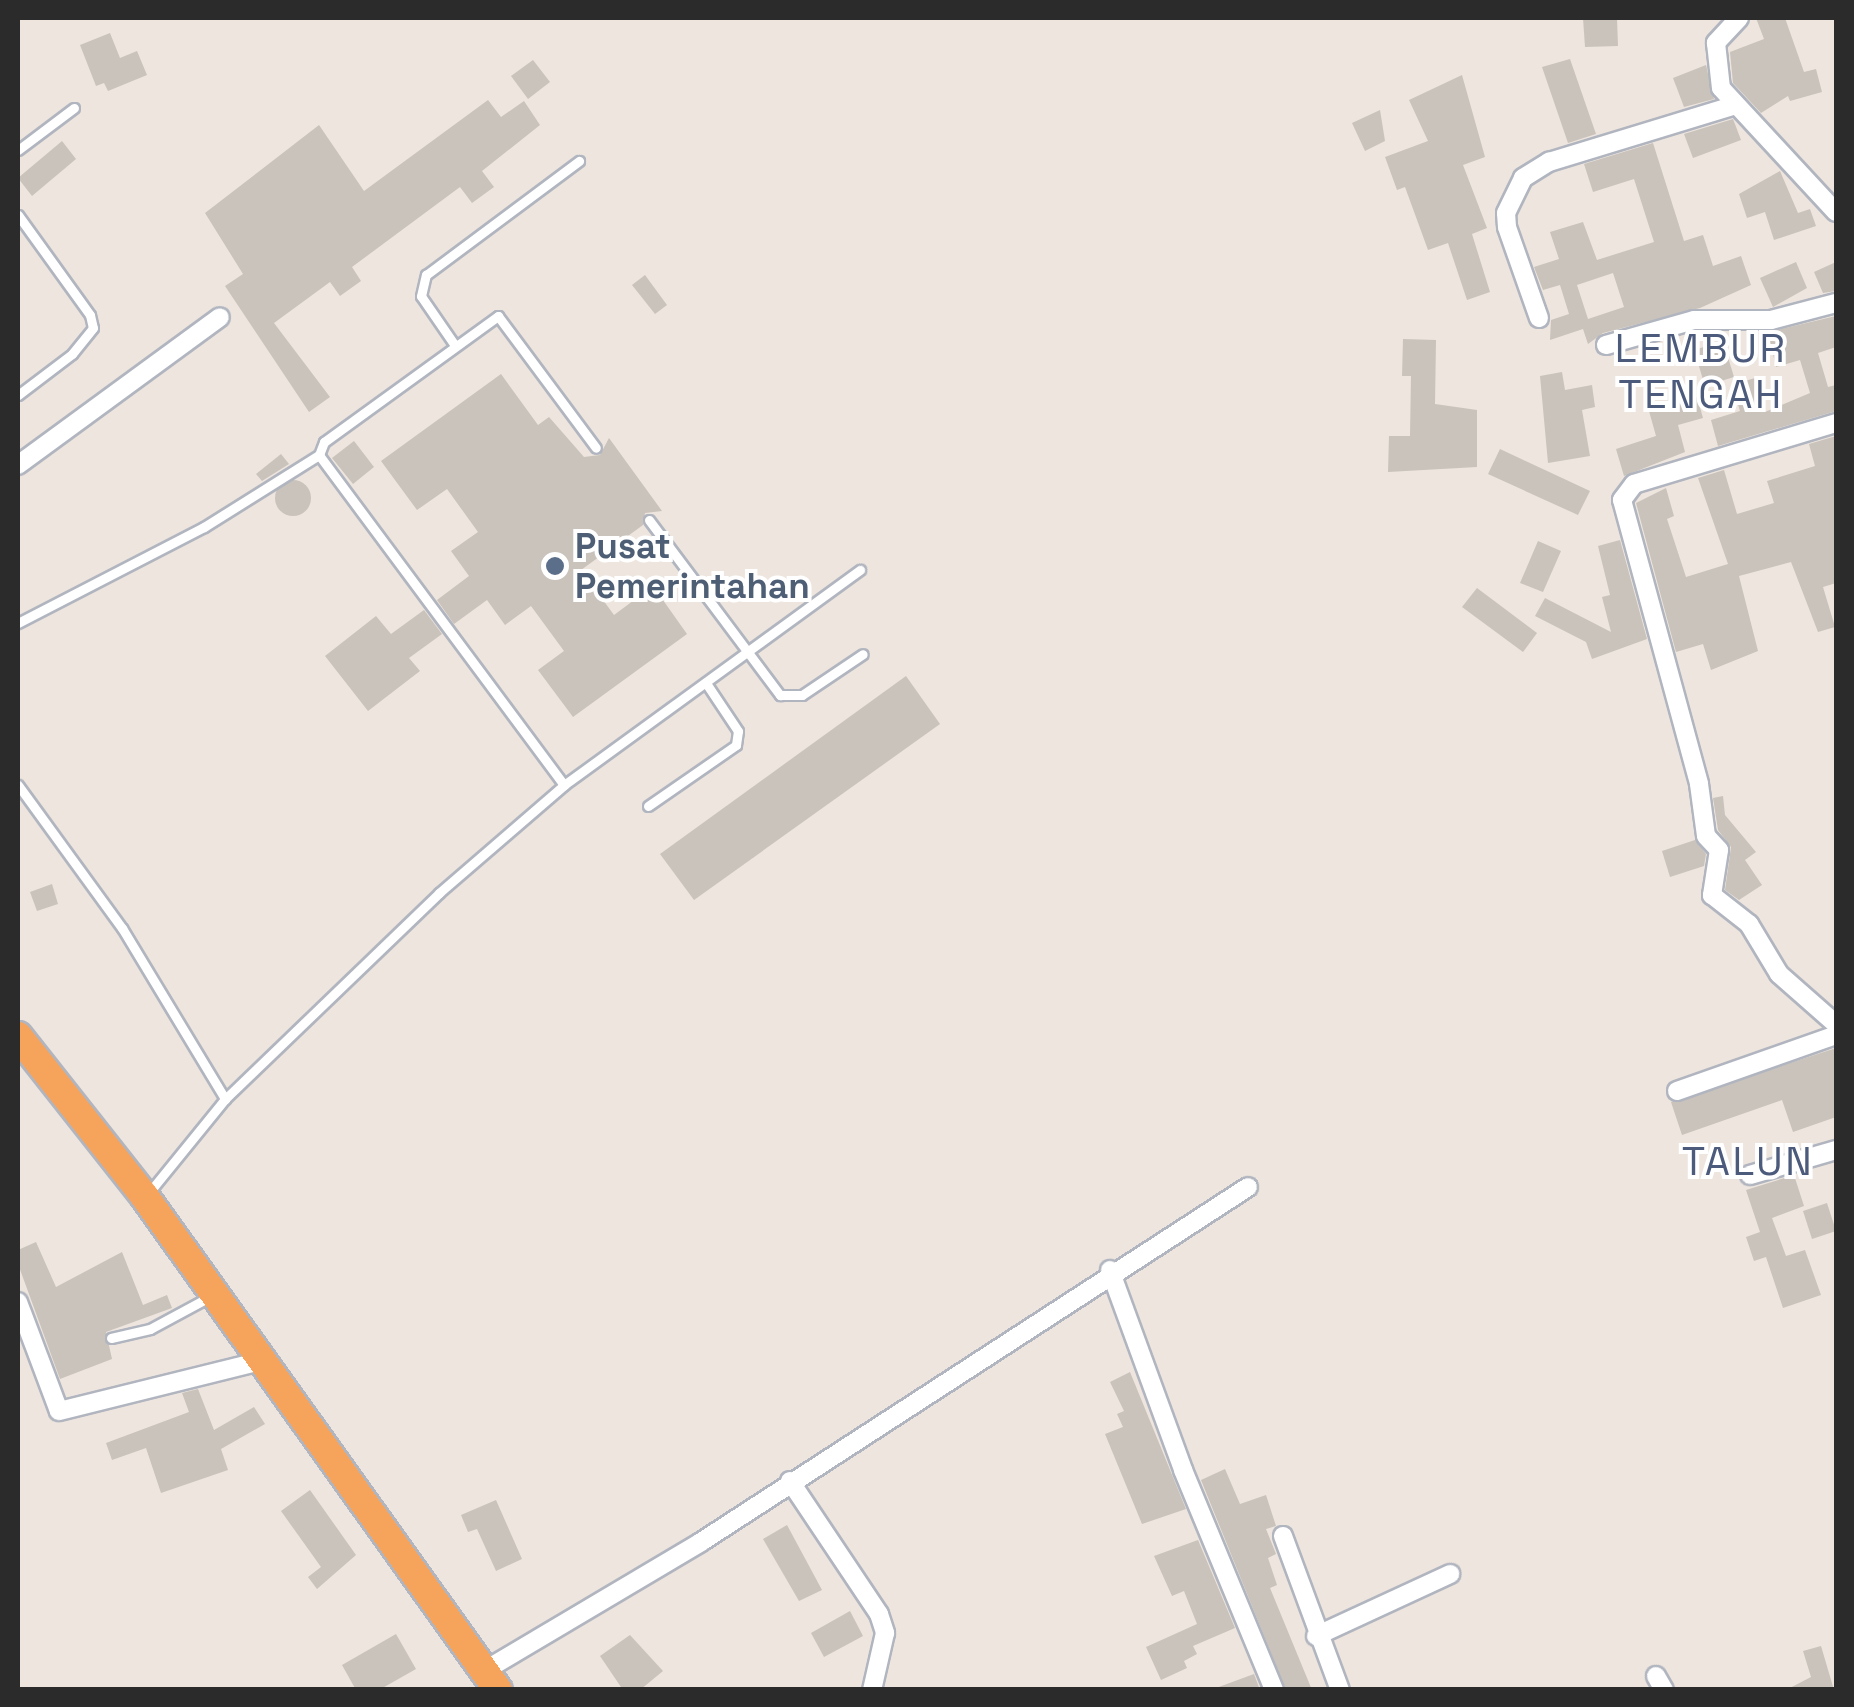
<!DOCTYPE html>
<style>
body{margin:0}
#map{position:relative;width:1854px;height:1707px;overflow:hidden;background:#ede5de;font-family:"Space Grotesk",sans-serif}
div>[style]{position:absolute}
.building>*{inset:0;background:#c9c3bc}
.round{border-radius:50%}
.roads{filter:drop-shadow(2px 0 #b1b5bf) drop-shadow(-2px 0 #b1b5bf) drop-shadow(0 2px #b1b5bf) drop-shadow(0 -2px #b1b5bf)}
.service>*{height:9px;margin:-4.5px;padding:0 4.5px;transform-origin:4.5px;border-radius:4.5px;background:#fff}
.minor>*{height:18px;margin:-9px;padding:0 9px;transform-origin:9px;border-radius:9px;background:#fff}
.trunk>*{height:28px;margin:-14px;padding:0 14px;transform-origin:14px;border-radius:14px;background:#f6a35c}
.dots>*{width:28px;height:28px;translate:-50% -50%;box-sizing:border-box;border:5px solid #fff;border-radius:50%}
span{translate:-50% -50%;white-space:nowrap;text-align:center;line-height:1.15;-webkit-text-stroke:8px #fff;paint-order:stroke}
.service-label{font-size:35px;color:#4e5e75;font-weight:700}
.left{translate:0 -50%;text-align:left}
.quarter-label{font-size:40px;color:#4c5b7c;letter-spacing:2.5px}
.frame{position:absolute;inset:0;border:20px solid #2b2b2b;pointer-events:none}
</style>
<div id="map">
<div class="building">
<div style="clip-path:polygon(1583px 18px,1617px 18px,1618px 46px,1585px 47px)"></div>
<div style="clip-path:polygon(1756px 18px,1785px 18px,1804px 72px,1816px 69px,1822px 92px,1790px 101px,1788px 96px,1761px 113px,1733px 83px,1730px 52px,1764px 39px)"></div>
<div style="clip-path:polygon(110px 33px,120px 58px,137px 51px,147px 75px,108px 91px,104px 83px,96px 86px,80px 45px)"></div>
<div style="clip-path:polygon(1570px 59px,1596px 134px,1568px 143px,1542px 67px)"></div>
<div style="clip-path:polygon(533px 60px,550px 82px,528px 99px,511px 76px)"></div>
<div style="clip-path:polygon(1706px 65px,1714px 99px,1684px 107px,1673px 78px)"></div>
<div style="clip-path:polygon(1462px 75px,1485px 157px,1463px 165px,1487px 228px,1472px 234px,1490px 292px,1467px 300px,1448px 243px,1428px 250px,1405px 187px,1397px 190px,1385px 157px,1428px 141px,1409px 100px)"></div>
<div style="clip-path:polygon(488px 100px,501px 117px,524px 101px,540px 125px,482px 171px,494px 187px,472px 203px,460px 187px,352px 267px,361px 281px,340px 296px,330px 282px,274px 323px,330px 397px,309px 412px,225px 286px,243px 274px,205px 213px,319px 125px,364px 191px)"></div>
<div style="clip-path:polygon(1380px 110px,1385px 141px,1365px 151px,1352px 123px)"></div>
<div style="clip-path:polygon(1733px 119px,1741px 140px,1693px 158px,1684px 134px)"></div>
<div style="clip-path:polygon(62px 141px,76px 159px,32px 196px,18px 178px)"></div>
<div style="clip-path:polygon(evenodd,1653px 143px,1684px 241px,1703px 235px,1713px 266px,1741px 256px,1751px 285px,1700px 308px,1603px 333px,1588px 344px,1583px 329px,1550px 340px,1551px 320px,1569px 314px,1560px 285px,1543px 290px,1534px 267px,1559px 259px,1550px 232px,1583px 222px,1597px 260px,1654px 242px,1634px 179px,1593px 192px,1584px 164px,1653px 143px,1613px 273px,1624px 307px,1588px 319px,1577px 285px,1613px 273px)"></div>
<div style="clip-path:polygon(1780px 171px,1798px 213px,1810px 209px,1816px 226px,1774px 240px,1765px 212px,1747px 218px,1739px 194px)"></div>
<div style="clip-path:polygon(1796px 262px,1807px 288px,1773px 307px,1760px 278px)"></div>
<div style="clip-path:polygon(1836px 262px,1836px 291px,1823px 293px,1814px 272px)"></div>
<div style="clip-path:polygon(645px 275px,667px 305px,655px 314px,632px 285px)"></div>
<div style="clip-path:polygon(1836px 316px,1836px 347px,1818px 353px,1828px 387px,1836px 385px,1836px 411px,1718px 446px,1711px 420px,1740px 411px,1732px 385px,1755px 378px,1765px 412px,1810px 393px,1800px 360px,1776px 367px,1768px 332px)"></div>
<div style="clip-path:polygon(1403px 339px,1436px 340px,1435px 404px,1477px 410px,1477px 467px,1388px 472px,1389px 436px,1410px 436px,1411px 376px,1402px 376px)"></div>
<div style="clip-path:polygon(1723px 341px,1734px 377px,1705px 386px,1694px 350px)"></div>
<div style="clip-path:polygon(1562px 372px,1565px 390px,1592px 385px,1595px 407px,1582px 410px,1590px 456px,1548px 463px,1540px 376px)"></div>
<div style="clip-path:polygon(501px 374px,538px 425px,549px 417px,584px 457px,600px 455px,609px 438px,662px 511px,645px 513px,643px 525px,581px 570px,614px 615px,653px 586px,687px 634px,573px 717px,538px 670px,564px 651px,531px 606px,505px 625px,487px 600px,454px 624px,437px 600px,469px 576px,451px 551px,478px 532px,447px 489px,417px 510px,381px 461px)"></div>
<div style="clip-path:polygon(1697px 397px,1703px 418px,1678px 425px,1685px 452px,1624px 476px,1616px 449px,1656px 436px,1649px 411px)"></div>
<div style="clip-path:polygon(1836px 436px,1836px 583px,1823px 587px,1835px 627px,1818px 632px,1791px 562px,1739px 576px,1758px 651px,1711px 670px,1703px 644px,1676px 652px,1636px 503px,1666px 488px,1674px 516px,1667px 519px,1686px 577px,1728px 564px,1698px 478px,1724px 470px,1737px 514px,1774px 503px,1767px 481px,1815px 466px,1809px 444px)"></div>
<div style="clip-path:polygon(354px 441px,374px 467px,353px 484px,332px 458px)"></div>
<div style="clip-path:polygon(1500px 449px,1590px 491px,1578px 515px,1488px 474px)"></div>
<div style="clip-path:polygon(281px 454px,289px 464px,262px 481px,256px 474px)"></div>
<div class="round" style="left:275px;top:480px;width:36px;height:36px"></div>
<div style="clip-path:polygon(1620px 540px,1647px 639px,1592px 659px,1586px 642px,1535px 616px,1545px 598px,1611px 632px,1602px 597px,1610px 595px,1598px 546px)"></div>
<div style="clip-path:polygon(1538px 541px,1561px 551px,1543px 592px,1520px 583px)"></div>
<div style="clip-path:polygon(1477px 588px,1537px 633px,1523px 652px,1462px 607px)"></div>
<div style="clip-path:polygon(424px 610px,442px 634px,409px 658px,420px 671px,368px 711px,325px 656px,376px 616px,391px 634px)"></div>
<div style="clip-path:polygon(906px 676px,940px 724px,694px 900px,660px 854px)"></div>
<div style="clip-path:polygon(1723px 796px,1725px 815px,1756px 852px,1745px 860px,1762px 885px,1739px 900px,1725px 890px,1731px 847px,1718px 830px,1713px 798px)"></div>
<div style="clip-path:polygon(1695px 840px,1706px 854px,1704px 866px,1670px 877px,1662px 851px)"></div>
<div style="clip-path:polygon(52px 884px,58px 904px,37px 911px,30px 892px)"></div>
<div style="clip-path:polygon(1836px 1048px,1836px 1117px,1793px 1132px,1782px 1100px,1682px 1135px,1671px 1102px)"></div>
<div style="clip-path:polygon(1794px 1175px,1804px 1206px,1772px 1218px,1786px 1256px,1805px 1250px,1821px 1295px,1783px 1308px,1766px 1257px,1754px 1261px,1746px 1237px,1760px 1232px,1746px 1190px)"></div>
<div style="clip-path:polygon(1827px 1203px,1836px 1231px,1812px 1239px,1803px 1211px)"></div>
<div style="clip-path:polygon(36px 1242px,56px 1287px,122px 1252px,143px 1305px,167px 1295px,172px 1308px,106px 1332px,112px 1359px,60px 1379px,18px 1264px,18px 1250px)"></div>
<div style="clip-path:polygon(1130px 1372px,1186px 1509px,1142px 1524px,1105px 1434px,1123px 1427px,1117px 1414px,1124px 1411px,1110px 1382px)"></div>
<div style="clip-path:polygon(198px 1389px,214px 1430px,254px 1407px,265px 1424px,221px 1449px,228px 1470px,161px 1493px,146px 1448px,112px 1460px,106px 1443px,189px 1412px,182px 1393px)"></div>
<div style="clip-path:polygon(1225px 1469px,1240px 1504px,1266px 1495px,1276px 1526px,1266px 1529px,1276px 1554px,1268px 1558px,1277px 1585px,1270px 1588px,1312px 1690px,1286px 1690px,1201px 1480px)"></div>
<div style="clip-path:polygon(310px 1490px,356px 1555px,317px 1589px,308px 1577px,321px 1567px,281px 1511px)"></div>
<div style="clip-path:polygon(496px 1500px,522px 1559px,496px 1571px,477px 1529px,468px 1532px,461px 1515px)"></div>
<div style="clip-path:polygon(787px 1525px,822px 1590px,799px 1601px,763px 1539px)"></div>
<div style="clip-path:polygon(1198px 1540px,1235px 1628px,1193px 1646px,1197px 1654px,1184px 1661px,1187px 1668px,1161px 1680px,1146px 1647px,1197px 1624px,1184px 1591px,1172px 1596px,1154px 1556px)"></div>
<div style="clip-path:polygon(850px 1611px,863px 1636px,824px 1657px,811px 1633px)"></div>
<div style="clip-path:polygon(396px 1634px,416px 1669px,379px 1690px,356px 1690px,342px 1665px)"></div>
<div style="clip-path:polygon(630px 1635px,663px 1671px,640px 1690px,623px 1690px,600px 1656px)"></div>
<div style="clip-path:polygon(1821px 1646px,1834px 1690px,1786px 1690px,1811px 1677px,1803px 1651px)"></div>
<div style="clip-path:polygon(1254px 1674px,1260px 1690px,1216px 1690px,1216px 1688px)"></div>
</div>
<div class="roads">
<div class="service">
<div style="left:18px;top:150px;width:70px;rotate:-36.9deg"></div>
<div style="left:18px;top:215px;width:123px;rotate:54.2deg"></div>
<div style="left:90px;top:315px;width:13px;rotate:77deg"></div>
<div style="left:93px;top:328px;width:33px;rotate:129deg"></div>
<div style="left:72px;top:354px;width:68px;rotate:142.8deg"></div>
<div style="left:454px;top:344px;width:58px;rotate:-124.5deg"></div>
<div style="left:421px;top:296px;width:22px;rotate:-77deg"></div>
<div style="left:426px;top:275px;width:191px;rotate:-36.7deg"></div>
<div style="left:649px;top:520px;width:219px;rotate:53.2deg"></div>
<div style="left:780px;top:695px;width:22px"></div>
<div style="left:802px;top:695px;width:73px;rotate:-33.9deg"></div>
<div style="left:18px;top:623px;width:209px;rotate:-27.3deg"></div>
<div style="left:204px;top:527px;width:136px;rotate:-32.1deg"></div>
<div style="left:18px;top:785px;width:177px;rotate:54deg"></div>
<div style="left:122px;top:928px;width:200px;rotate:58.9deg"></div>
<div style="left:564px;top:785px;width:411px;rotate:-126.6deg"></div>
<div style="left:319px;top:455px;width:14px;rotate:-69deg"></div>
<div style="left:324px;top:442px;width:215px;rotate:-35.9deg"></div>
<div style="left:498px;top:316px;width:164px;rotate:53.4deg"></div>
<div style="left:648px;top:806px;width:107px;rotate:-34.7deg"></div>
<div style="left:736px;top:745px;width:14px;rotate:-82deg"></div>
<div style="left:738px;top:731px;width:58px;rotate:-123.7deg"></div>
<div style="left:147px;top:1195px;width:124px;rotate:-50.9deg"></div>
<div style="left:225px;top:1099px;width:297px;rotate:-43.9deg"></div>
<div style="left:439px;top:893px;width:165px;rotate:-40.8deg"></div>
<div style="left:564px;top:785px;width:366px;rotate:-36deg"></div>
<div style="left:111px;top:1338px;width:40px;rotate:-13deg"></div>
<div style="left:150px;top:1329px;width:69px;rotate:-28.4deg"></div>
</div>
<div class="minor">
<div style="left:1739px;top:18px;width:34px;rotate:133deg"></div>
<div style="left:1716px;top:43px;width:45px;rotate:83.7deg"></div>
<div style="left:1721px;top:88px;width:169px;rotate:47.2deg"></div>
<div style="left:1539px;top:318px;width:96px;rotate:-109.4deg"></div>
<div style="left:1507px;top:227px;width:14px;rotate:-94deg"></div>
<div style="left:1506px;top:213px;width:39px;rotate:-64deg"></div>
<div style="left:1523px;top:178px;width:31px;rotate:-32deg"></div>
<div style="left:1549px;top:162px;width:191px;rotate:-17deg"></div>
<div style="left:1606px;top:345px;width:91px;rotate:-15.9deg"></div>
<div style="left:1694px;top:320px;width:77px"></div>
<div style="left:1771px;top:320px;width:67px;rotate:-14.7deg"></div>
<div style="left:1836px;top:423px;width:211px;rotate:163.2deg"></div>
<div style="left:1634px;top:484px;width:20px;rotate:127deg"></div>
<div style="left:1622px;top:500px;width:294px;rotate:74.8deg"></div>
<div style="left:1699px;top:784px;width:52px;rotate:82.3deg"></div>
<div style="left:1706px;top:836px;width:19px;rotate:47deg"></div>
<div style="left:1719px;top:850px;width:46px;rotate:98.8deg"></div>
<div style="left:1712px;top:895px;width:47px;rotate:38.1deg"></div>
<div style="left:1749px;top:924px;width:58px;rotate:59deg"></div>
<div style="left:1779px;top:974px;width:76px;rotate:41.3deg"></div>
<div style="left:18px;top:465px;width:250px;rotate:-36.2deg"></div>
<div style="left:1677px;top:1091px;width:169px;rotate:-19.4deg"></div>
<div style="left:1750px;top:1175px;width:90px;rotate:-16.2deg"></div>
<div style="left:1110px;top:1270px;width:213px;rotate:69.9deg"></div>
<div style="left:1183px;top:1470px;width:238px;rotate:67.5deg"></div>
<div style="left:18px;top:1302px;width:116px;rotate:69.4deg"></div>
<div style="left:59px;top:1411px;width:208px;rotate:-13.9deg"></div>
<div style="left:790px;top:1481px;width:160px;rotate:56.2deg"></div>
<div style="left:879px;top:1614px;width:20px;rotate:72deg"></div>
<div style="left:885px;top:1633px;width:58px;rotate:102.8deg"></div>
<div style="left:1283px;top:1536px;width:164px;rotate:69.7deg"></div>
<div style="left:1316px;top:1636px;width:148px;rotate:-24.8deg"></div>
<div style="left:484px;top:1671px;width:252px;rotate:-30.7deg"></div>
<div style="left:701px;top:1542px;width:652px;rotate:-32.98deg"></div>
<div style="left:1656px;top:1676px;width:16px;rotate:60deg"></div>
</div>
<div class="trunk">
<div style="left:18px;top:1036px;width:205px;rotate:51.7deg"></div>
<div style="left:145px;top:1197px;width:606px;rotate:54.4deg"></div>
</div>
</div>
<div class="dots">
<div style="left:555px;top:566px;background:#5c6f8a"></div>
</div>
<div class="service-label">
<span class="left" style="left:575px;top:566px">Pusat<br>Pemerintahan</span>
</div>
<div class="quarter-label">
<span style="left:1701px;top:372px">LEMBUR<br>TENGAH</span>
<span style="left:1748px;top:1162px">TALUN</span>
</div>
<div class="frame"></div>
</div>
